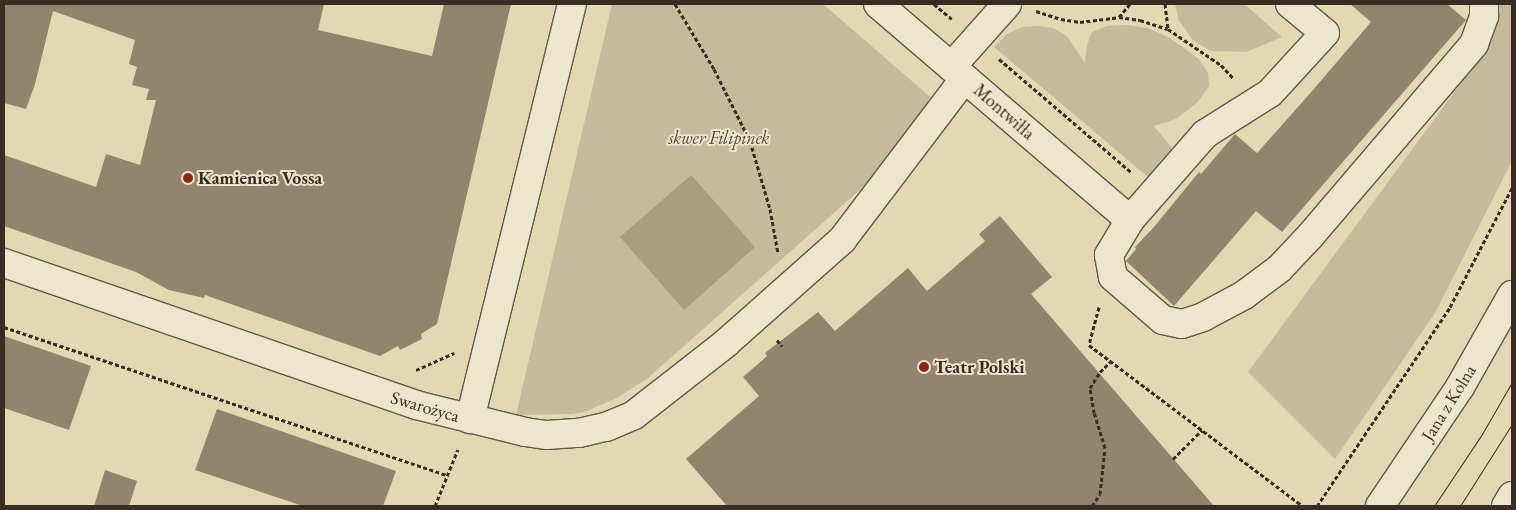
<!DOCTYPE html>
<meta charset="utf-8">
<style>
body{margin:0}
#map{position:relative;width:1516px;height:510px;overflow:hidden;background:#e2d8b2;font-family:"EB Garamond",serif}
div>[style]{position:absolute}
.green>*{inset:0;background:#c5bb9a}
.water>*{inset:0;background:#a89e81}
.building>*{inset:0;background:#90866d}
.path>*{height:3px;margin-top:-1.5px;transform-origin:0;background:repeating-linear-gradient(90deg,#372d22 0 4px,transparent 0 6.5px)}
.roads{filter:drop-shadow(1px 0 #625846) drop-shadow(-1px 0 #625846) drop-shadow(0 1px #625846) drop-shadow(0 -1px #625846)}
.minor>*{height:28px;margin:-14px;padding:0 14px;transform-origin:14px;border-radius:14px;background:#ece6cd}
.tram>*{height:1px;margin:-0.5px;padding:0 0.5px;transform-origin:0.5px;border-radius:0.5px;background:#372d22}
.dots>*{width:14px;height:14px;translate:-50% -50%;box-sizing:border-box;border:2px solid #ece6cd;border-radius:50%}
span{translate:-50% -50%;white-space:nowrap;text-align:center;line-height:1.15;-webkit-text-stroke:4px #ece6cd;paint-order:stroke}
.street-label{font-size:18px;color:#372d22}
.park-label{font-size:18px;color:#53493a;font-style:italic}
.poi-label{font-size:18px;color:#372d22;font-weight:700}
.left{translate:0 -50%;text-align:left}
.frame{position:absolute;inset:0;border:5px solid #372d22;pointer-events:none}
</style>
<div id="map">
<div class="green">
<div style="clip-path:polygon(612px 4px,823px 4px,936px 102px,892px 158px,862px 188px,648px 378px,617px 398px,584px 412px,572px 414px,516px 415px)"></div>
<div style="clip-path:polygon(1175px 4px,1244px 4px,1282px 37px,1246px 52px,1210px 51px,1193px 40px,1179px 21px)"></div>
<div style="clip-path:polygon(1494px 4px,1512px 4px,1512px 161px,1435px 313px,1335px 459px,1248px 372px,1486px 49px)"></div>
<div style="clip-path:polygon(1127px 25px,1148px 28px,1170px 38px,1199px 59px,1208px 73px,1209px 86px,1197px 103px,1176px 119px,1154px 126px,1172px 148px,1148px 177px,994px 47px,1007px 34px,1022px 27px,1038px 26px,1053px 28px,1067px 36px,1085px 63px,1087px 45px,1092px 32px,1107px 26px)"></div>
</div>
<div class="water">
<div style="clip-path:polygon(691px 175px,755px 247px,684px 310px,620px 237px)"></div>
</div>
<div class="building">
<div style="clip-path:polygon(4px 4px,324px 4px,318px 30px,432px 56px,444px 4px,511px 4px,437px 324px,421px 334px,422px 339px,400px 350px,398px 346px,380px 356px,205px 295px,204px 298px,169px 290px,136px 272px,4px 226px,4px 155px,96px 187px,106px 154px,140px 165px,156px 100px,146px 100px,149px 89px,132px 85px,137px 67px,129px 64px,135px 40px,53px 11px,35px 84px,26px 109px,4px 103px)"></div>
<div style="clip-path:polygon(1350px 4px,1447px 4px,1466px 20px,1282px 232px,1256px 211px,1174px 306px,1126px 261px,1136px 249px,1135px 247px,1154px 227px,1199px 172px,1201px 174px,1235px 134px,1257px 153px,1313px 90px,1371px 22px)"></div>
<div style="clip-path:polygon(1000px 216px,1052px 277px,1031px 294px,1214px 506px,727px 506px,686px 459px,759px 396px,743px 377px,767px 356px,765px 353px,818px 312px,835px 331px,908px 268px,927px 291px,985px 241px,979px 234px)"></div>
<div style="clip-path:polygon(4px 336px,91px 366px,69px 430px,4px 408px)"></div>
<div style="clip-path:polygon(217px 409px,396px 471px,383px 506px,303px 506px,195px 470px)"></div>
<div style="clip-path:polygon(105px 470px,137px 481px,129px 506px,94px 506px)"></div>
</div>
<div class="path">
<div style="left:675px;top:4px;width:76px;rotate:59deg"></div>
<div style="left:714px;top:69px;width:80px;rotate:63.4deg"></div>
<div style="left:750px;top:141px;width:71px;rotate:73.6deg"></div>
<div style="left:770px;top:209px;width:45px;rotate:79.7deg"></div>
<div style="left:934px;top:4px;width:23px;rotate:40deg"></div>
<div style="left:1165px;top:4px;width:25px;rotate:83deg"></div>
<div style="left:1036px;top:11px;width:26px;rotate:18deg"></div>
<div style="left:1061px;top:19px;width:19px;rotate:9deg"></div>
<div style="left:1080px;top:22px;width:39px;rotate:-7deg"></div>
<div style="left:1119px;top:17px;width:21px;rotate:8deg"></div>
<div style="left:1140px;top:20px;width:29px;rotate:18deg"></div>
<div style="left:1168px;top:29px;width:64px;rotate:34.2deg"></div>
<div style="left:1221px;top:65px;width:19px;rotate:47deg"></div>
<div style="left:1119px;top:17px;width:17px;rotate:-50deg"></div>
<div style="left:999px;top:59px;width:174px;rotate:40.6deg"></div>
<div style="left:1099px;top:307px;width:39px;rotate:105deg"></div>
<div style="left:1089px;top:345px;width:268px;rotate:37deg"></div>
<div style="left:4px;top:327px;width:467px;rotate:18.5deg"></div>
<div style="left:777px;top:340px;width:8px;rotate:50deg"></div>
<div style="left:416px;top:370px;width:42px;rotate:-24.1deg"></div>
<div style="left:1173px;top:459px;width:41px;rotate:-45deg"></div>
<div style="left:435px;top:506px;width:61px;rotate:-68deg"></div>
<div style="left:1092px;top:506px;width:14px;rotate:-56deg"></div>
<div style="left:1100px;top:494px;width:46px;rotate:-83.8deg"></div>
<div style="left:1105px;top:448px;width:37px;rotate:-107deg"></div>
<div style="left:1094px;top:413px;width:25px;rotate:-99deg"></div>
<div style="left:1090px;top:388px;width:19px;rotate:-58deg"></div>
<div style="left:1100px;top:372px;width:16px;rotate:-45deg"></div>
<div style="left:1317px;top:506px;width:239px;rotate:-56.2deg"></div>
<div style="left:1450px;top:307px;width:134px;rotate:-62.5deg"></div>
</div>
<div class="roads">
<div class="minor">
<div style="left:878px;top:4px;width:332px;rotate:40.6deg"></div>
<div style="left:1290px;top:4px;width:45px;rotate:39.6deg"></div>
<div style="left:1325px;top:33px;width:81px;rotate:132.5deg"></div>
<div style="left:1270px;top:93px;width:77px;rotate:147.8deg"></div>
<div style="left:1205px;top:134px;width:114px;rotate:131.1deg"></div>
<div style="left:1130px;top:220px;width:41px;rotate:121deg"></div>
<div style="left:1109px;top:255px;width:22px;rotate:80deg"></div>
<div style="left:1113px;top:277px;width:66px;rotate:40.7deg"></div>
<div style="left:1163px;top:320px;width:19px;rotate:12deg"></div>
<div style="left:1182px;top:324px;width:22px;rotate:-18deg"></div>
<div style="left:1203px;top:317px;width:47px;rotate:-28.2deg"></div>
<div style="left:1244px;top:295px;width:44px;rotate:-36.6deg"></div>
<div style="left:1279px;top:269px;width:47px;rotate:-46.7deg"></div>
<div style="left:1311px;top:235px;width:251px;rotate:-49.5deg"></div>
<div style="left:1474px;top:44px;width:30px;rotate:-70deg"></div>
<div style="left:1484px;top:16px;width:12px;rotate:-90deg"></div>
<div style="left:952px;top:66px;width:83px;rotate:-48.4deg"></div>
<div style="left:4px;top:263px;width:436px;rotate:19deg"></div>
<div style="left:416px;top:405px;width:112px;rotate:13.9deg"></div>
<div style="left:525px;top:432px;width:22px;rotate:8deg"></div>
<div style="left:547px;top:435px;width:32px;rotate:-4deg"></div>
<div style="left:579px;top:433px;width:28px;rotate:-13deg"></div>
<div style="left:606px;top:427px;width:30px;rotate:-23deg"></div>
<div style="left:634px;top:415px;width:117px;rotate:-38deg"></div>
<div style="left:726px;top:343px;width:155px;rotate:-41.6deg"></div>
<div style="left:842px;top:240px;width:203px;rotate:-52.8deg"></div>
<div style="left:470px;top:419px;width:427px;rotate:-76.2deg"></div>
<div style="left:1380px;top:506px;width:143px;rotate:-56.1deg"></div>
<div style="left:1460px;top:387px;width:106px;rotate:-60.5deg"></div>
<div style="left:1506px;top:506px;width:12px;rotate:-59deg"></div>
</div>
</div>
<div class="tram">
<div style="left:1434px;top:506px;width:87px;rotate:-56.3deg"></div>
<div style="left:1482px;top:434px;width:60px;rotate:-60deg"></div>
<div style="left:1460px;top:506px;width:97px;rotate:-57.6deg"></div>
</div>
<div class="dots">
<div style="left:188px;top:178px;background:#8f2418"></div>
<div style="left:924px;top:367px;background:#8f2418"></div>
</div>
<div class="street-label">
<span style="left:1004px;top:112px;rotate:41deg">Montwiłła</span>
<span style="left:1449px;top:403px;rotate:-58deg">Jana z Kolna</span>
<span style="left:425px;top:407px;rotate:16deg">Swarożyca</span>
</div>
<div class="park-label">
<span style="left:719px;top:138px">skwer Filipinek</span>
</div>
<div class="poi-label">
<span class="left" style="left:198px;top:178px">Kamienica Vossa</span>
<span class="left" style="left:934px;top:367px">Teatr Polski</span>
</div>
<div class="frame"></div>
</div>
